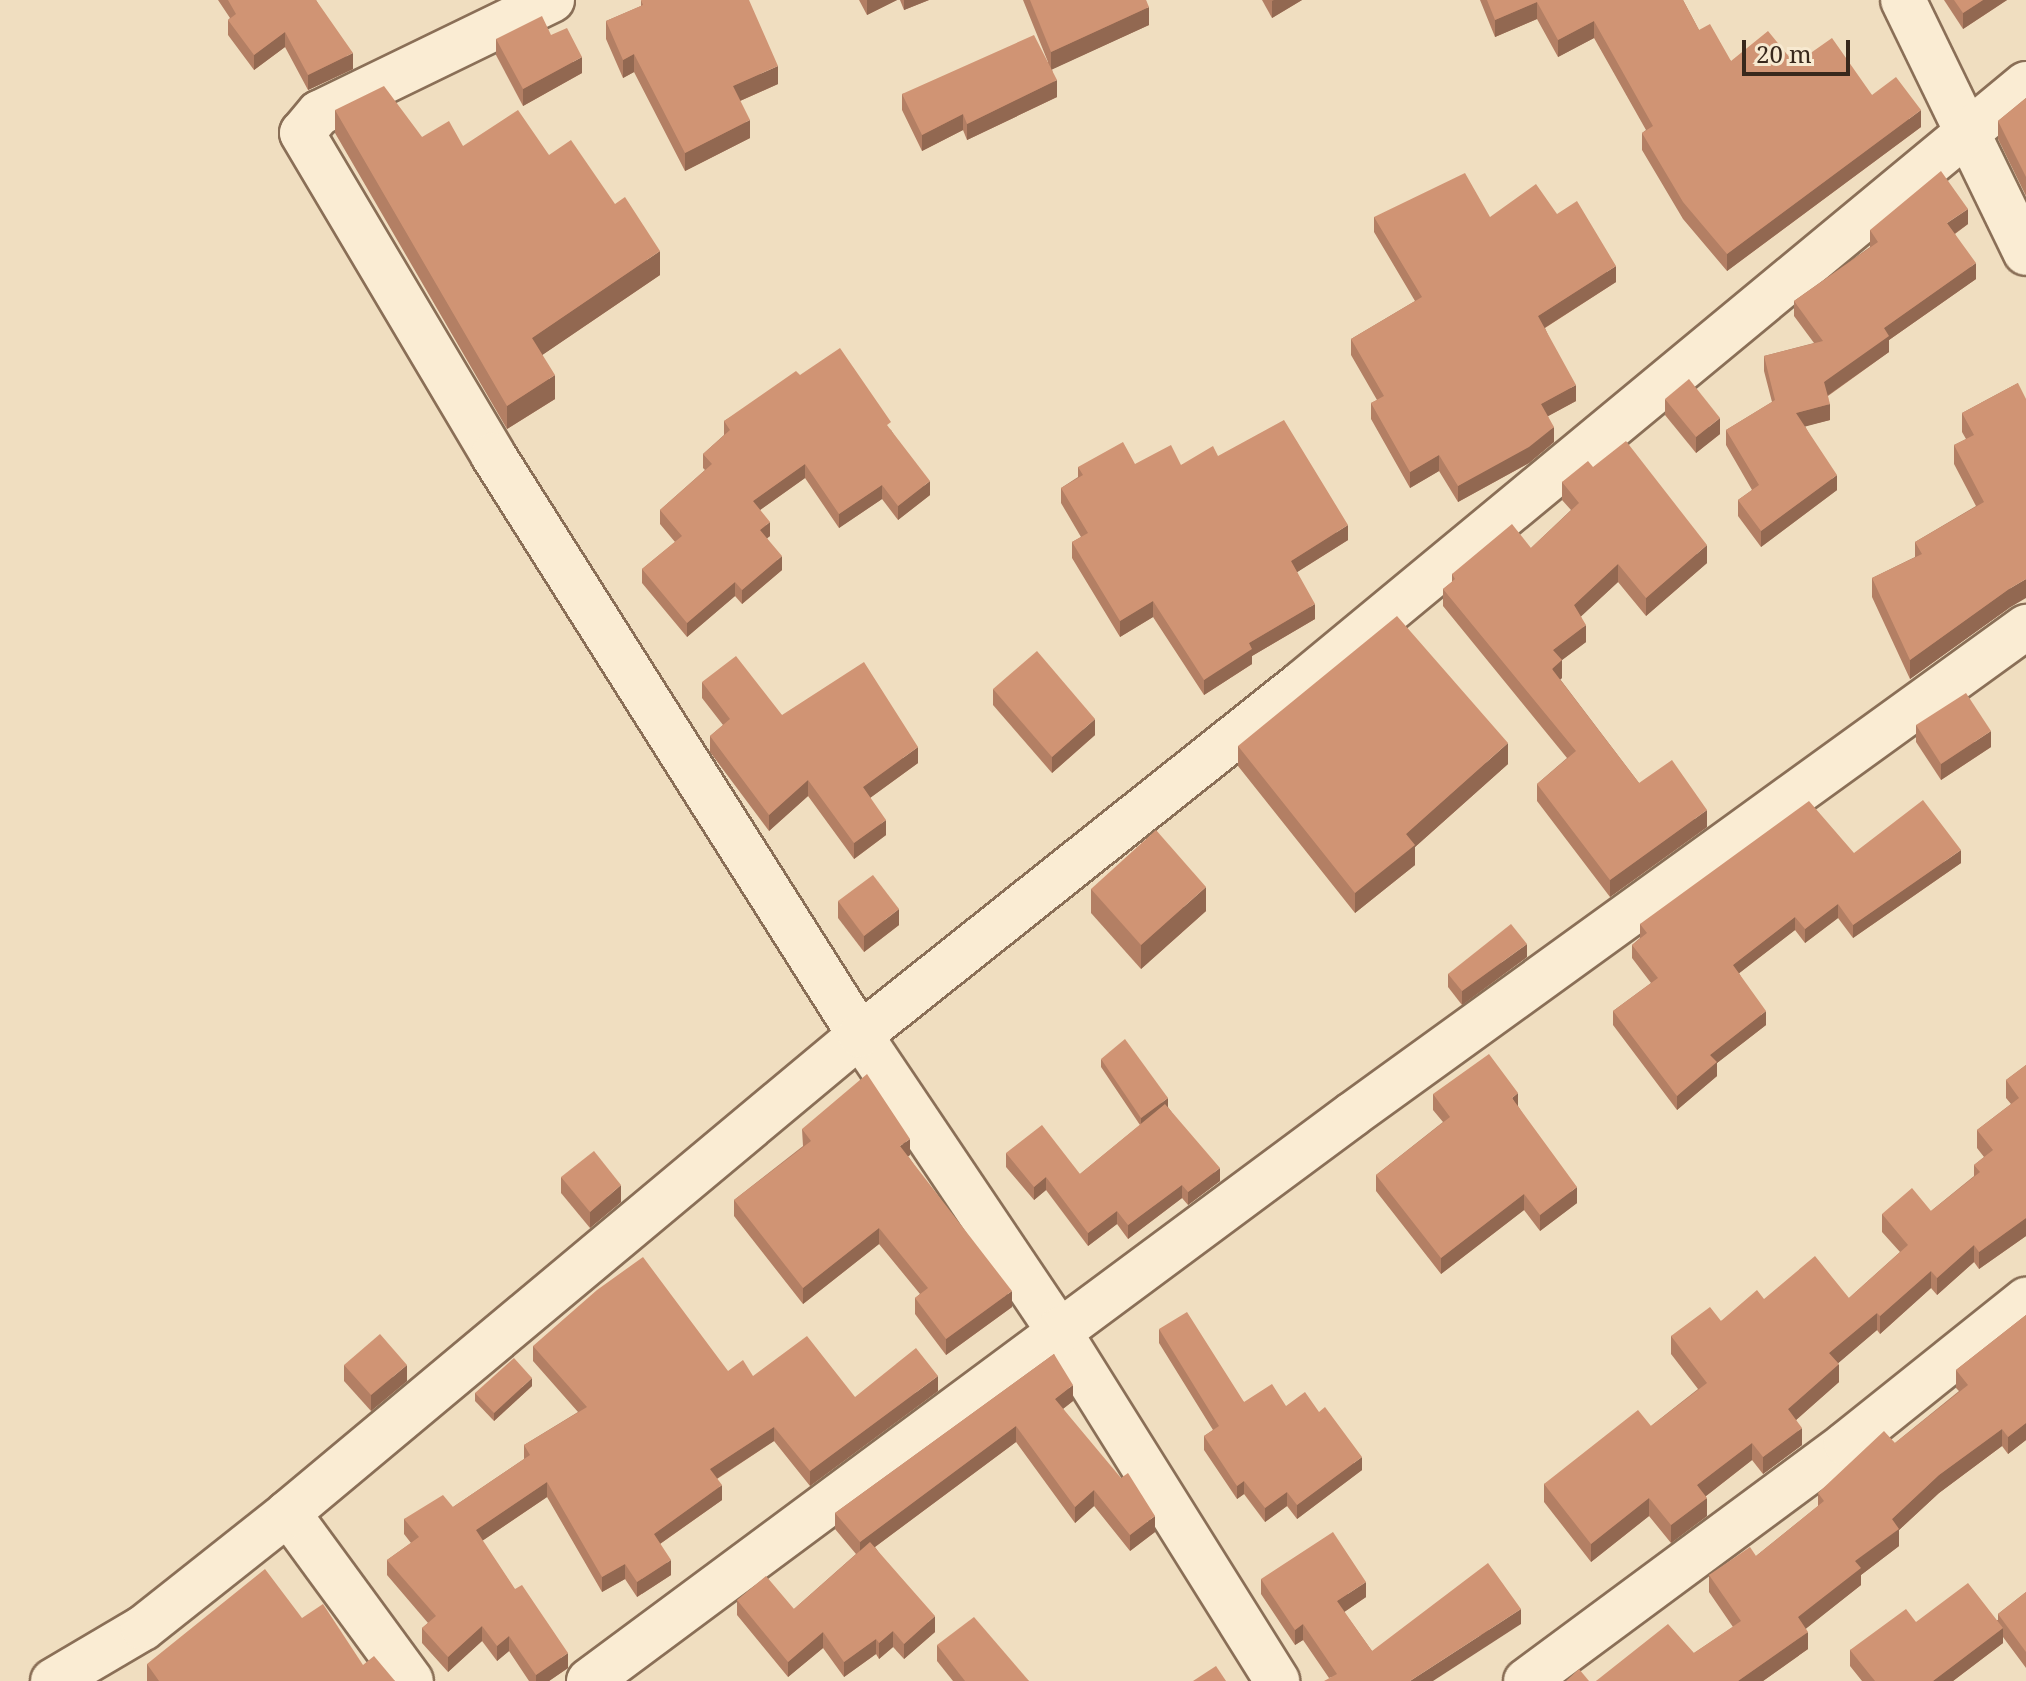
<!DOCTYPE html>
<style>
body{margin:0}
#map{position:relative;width:2026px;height:1681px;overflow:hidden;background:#f0dec0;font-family:"Noto Serif",serif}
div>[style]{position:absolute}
.roads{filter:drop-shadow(2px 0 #8a6f57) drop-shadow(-2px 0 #8a6f57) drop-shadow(0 2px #8a6f57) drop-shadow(0 -2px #8a6f57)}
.minor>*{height:44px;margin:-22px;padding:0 22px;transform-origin:22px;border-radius:22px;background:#faecd3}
.wall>*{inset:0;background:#b37f64}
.shaded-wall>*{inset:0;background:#926851}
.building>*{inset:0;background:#d09474}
span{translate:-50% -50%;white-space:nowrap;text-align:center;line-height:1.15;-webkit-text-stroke:7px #f7e9d0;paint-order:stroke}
.scale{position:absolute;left:1742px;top:40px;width:108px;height:36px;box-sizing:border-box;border:4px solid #38281c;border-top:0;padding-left:10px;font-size:24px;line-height:28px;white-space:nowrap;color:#38281c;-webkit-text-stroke:6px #f7e9d0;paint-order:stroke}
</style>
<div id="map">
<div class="roads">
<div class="minor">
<div style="left:552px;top:0;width:259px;rotate:154.1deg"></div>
<div style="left:319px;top:113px;width:26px;rotate:130deg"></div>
<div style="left:302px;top:133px;width:374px;rotate:59.3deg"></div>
<div style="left:493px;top:455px;width:686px;rotate:57.68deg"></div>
<div style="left:860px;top:1035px;width:355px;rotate:56.1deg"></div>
<div style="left:1058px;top:1330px;width:414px;rotate:58deg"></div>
<div style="left:1903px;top:0;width:281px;rotate:64.1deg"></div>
<div style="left:288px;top:1513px;width:208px;rotate:53.8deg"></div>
<div style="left:53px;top:1681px;width:104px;rotate:-30.5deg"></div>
<div style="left:143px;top:1628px;width:185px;rotate:-38.4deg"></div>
<div style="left:288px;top:1513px;width:745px;rotate:-39.88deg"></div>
<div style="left:860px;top:1035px;width:564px;rotate:-38.52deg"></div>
<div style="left:1301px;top:684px;width:941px;rotate:-39.61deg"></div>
<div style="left:589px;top:1681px;width:951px;rotate:-36.58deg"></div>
<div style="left:1353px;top:1114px;width:831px;rotate:-35.89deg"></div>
<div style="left:1526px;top:1681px;width:398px;rotate:-36.5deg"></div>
<div style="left:1846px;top:1444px;width:231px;rotate:-38.7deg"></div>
</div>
</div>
<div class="wall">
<div style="clip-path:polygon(218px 0,316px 0,353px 69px,308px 90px,285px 47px,254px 70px,228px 35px,228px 20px,230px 18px)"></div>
<div style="clip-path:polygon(641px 0,778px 84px,740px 101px,750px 138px,685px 171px,634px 72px,623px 78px,606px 39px,606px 21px,641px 6px)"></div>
<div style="clip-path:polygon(859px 0,897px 0,867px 15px)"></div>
<div style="clip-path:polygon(900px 0,929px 0,904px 10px)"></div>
<div style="clip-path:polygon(1023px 0,1146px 0,1149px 25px,1052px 69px,1057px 97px,967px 140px,963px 130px,922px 151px,902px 110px,902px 94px,1048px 62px)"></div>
<div style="clip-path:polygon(1262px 0,1302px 0,1272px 18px)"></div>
<div style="clip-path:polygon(1480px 0,1683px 0,1699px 30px,1731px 61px,1795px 64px,1872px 95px,1921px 127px,1727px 271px,1683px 219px,1642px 150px,1642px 133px,1646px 130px,1594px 38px,1558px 57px,1537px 19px,1495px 37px)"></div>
<div style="clip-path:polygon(1944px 0,2007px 0,1963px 29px)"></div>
<div style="clip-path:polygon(551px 35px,582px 73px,523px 106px,496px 55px,496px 39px)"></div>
<div style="clip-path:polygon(2026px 98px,2026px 196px,1998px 139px,1998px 121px)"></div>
<div style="clip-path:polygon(335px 110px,422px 137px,463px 146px,549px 155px,660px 275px,542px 355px,555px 399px,507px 429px,335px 133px)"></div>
<div style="clip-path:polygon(1557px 214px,1616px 282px,1545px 328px,1576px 401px,1548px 416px,1554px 442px,1529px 463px,1458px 502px,1439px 471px,1410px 488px,1371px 419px,1371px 403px,1377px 400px,1351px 355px,1351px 339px,1415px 301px,1374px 232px,1374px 217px,1490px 217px)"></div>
<div style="clip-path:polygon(1968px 224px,1955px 234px,1976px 279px,1889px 340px,1889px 352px,1828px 396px,1830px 420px,1805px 426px,1837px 490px,1761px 547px,1738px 516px,1738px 500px,1752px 490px,1726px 445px,1726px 430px,1772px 402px,1764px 371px,1764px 356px,1814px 343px,1794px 316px,1794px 301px,1870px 247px,1870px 230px)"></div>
<div style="clip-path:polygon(800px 375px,891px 430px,930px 495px,898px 520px,882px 499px,839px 528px,805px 478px,760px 510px,770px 536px,767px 538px,782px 570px,742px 604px,735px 596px,687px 637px,642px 583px,642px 569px,675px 542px,660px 524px,660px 510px,705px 470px,703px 468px,703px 454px,724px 435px,724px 421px)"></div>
<div style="clip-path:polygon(2018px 383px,2009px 608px,1910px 679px,1872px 597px,1872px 578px,1915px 557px,1915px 542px,1976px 506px,1954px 464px,1954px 445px,1966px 439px,1962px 432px,1962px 413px)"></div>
<div style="clip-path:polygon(1665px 399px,1720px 434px,1696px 453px,1665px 415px)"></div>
<div style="clip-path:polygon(1218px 456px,1348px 540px,1297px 572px,1315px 619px,1252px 656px,1252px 664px,1204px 695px,1153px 617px,1120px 637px,1072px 558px,1072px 542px,1081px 537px,1061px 503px,1061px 488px,1078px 477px,1078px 467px,1135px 464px,1181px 465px)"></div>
<div style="clip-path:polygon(1593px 467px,1707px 563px,1646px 616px,1618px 582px,1581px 616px,1586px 642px,1562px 660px,1562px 678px,1560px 679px,1639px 783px,1707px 827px,1610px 897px,1537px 801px,1537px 784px,1567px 758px,1443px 606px,1443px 589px,1452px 582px,1452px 574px,1531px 548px,1571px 510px,1562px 500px,1562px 482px)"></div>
<div style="clip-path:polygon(702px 682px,782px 715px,918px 763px,870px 798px,886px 835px,854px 859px,808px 796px,769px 831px,710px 752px,710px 736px,723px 725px,702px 698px)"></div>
<div style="clip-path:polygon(993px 689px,1095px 735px,1052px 773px,993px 705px)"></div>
<div style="clip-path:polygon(1916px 725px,1991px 747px,1941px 780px,1916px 742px)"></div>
<div style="clip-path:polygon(1238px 746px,1508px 764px,1415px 847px,1415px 865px,1355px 913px,1238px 766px)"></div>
<div style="clip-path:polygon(1854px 853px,1961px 863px,1853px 938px,1838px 918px,1805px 943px,1795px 930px,1739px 973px,1766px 1025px,1717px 1063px,1717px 1076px,1677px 1110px,1613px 1025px,1613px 1011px,1651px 983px,1632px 958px,1632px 945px,1640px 938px,1640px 924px)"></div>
<div style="clip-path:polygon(1091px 889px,1206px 911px,1141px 969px,1091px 913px)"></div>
<div style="clip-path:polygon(838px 901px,899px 925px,864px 952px,838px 918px)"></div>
<div style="clip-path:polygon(1527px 957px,1462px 1005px,1448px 987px,1448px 974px)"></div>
<div style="clip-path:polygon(1101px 1059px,1168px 1107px,1220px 1181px,1188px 1205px,1182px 1198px,1128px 1239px,1117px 1224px,1088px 1246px,1046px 1190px,1034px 1200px,1006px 1167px,1006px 1153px,1080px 1174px,1140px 1125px,1101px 1067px)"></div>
<div style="clip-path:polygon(2026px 1065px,2026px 1236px,1979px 1269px,1974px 1262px,1937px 1295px,1931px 1288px,1880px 1334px,1877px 1330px,1838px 1363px,1839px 1382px,1796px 1420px,1802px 1445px,1763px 1474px,1752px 1460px,1706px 1496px,1707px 1516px,1671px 1543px,1649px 1516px,1591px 1562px,1544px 1502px,1544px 1484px,1651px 1426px,1698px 1389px,1671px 1354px,1671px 1336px,1721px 1321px,1764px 1299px,1849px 1298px,1900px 1252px,1882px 1232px,1882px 1214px,1931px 1211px,1974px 1176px,1974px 1165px,1984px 1157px,1977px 1148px,1977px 1130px,2011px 1104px,2006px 1098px,2006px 1080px)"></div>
<div style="clip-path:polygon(1433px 1094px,1518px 1106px,1577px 1203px,1540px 1231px,1524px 1210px,1441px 1274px,1376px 1191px,1376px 1175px,1443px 1122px,1433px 1110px)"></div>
<div style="clip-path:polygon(802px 1129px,910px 1155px,908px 1156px,1012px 1307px,946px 1355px,915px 1314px,915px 1298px,920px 1294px,879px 1244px,803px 1304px,734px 1216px,734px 1200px,803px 1146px)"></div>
<div style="clip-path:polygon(561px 1177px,621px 1202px,590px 1228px,561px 1193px)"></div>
<div style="clip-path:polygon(2026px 1315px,2026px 1440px,2008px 1454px,2002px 1446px,1939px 1493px,1899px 1530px,1899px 1546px,1861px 1575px,1861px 1585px,1806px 1628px,1808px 1649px,1763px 1681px,1596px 1681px,1694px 1653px,1733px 1627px,1709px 1592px,1709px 1575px,1756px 1556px,1818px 1506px,1818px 1493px,1895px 1443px,1959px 1391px,1956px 1388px,1956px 1370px)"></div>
<div style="clip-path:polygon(1159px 1329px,1244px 1402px,1286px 1406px,1362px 1470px,1297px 1519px,1287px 1506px,1265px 1522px,1244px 1494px,1237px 1499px,1204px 1450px,1204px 1436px,1213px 1430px,1159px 1343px)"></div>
<div style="clip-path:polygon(533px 1346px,728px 1371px,855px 1397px,938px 1391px,810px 1486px,774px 1441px,717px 1479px,722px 1500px,660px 1544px,671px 1575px,637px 1597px,625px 1579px,602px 1592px,547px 1497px,482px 1541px,568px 1668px,549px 1681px,529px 1681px,509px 1651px,497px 1661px,482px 1641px,448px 1672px,422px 1643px,422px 1628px,428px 1623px,387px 1575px,387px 1560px,411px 1543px,404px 1534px,404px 1519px,453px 1507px,524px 1459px,524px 1445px,578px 1412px,533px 1361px)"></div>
<div style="clip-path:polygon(1054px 1354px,1073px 1401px,1063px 1409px,1155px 1532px,1130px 1551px,1094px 1506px,1075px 1523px,1016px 1442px,875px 1547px,935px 1632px,904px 1659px,893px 1647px,879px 1659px,876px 1654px,844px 1677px,823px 1648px,788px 1677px,737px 1615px,737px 1600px,794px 1609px,856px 1554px,835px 1529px,835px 1513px)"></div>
<div style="clip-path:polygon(344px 1365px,407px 1381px,371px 1411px,344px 1381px)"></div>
<div style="clip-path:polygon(532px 1386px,494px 1421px,475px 1401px,475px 1393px)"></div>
<div style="clip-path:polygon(1261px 1579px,1366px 1597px,1344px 1612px,1372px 1651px,1521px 1624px,1329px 1678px,1303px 1640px,1295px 1645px,1261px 1594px)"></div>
<div style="clip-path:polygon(2026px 1592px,2026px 1668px,2003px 1637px,2003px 1643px,1953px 1681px,1862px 1681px,1850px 1666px,1850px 1650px,1916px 1622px,1998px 1620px,1998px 1614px)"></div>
<div style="clip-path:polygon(937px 1645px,1029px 1681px,953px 1681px,937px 1661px)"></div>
<div style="clip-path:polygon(147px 1664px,363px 1665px,395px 1681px,147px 1681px)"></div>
</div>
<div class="shaded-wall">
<div style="clip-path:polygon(867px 0,897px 0,867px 15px)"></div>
<div style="clip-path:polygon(904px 0,929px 0,904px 10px)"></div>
<div style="clip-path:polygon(1274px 0,1302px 0,1272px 18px,1272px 1px)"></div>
<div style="clip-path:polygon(1983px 0,2007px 0,1963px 29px,1963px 13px)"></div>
<div style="clip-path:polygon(1537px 2px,1537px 19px,1495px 37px,1495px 20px)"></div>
<div style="clip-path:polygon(1149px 7px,1149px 25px,1051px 70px,1051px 52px)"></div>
<div style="clip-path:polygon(1594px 21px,1594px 38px,1558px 57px,1558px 40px)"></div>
<div style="clip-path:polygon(285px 32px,285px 47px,254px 70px,254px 55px)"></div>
<div style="clip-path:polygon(353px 53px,353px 69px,308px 90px,308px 75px)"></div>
<div style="clip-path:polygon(634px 54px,634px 72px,623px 78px,623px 60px)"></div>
<div style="clip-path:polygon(582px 57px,582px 73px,523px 106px,523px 89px)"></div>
<div style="clip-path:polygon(778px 66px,778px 84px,733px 104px,733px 86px)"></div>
<div style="clip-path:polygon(1057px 80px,1057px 97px,967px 140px,967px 124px)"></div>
<div style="clip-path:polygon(1921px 110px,1921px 127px,1727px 271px,1727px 254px)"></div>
<div style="clip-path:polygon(963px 114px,963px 130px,922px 151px,922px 135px)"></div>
<div style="clip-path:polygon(750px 120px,750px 138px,685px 171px,685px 153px)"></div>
<div style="clip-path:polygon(1968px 209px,1968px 224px,1947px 239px,1947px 223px)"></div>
<div style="clip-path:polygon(660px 251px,660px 275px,532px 362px,532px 338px)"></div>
<div style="clip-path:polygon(1976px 263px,1976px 279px,1889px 340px,1889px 352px,1824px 398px,1824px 382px,1884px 328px)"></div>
<div style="clip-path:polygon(1616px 266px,1616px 282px,1538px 332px,1538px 316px)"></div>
<div style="clip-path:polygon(555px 375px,555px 399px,507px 429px,507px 406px)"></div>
<div style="clip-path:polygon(1576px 385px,1576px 401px,1541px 420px,1541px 404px)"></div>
<div style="clip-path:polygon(1830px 404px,1830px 420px,1796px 429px,1796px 413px)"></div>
<div style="clip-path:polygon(1720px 418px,1720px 434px,1696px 453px,1696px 437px)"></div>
<div style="clip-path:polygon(1554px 427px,1554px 442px,1529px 463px,1458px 502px,1458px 486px)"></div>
<div style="clip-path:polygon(1439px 455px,1439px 471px,1410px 488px,1410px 472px)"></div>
<div style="clip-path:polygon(805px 464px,805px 478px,753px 515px,753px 501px)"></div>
<div style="clip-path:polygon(1837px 475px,1837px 490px,1761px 547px,1761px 531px)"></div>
<div style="clip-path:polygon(930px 481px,930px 495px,898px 520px,898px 506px)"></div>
<div style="clip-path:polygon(882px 485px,882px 499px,839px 528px,839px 514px)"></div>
<div style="clip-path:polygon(770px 522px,770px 536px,760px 544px,760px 530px)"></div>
<div style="clip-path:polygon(1348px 525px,1348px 540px,1291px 576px,1291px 561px)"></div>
<div style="clip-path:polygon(1707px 545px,1707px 563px,1646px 616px,1646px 598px)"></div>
<div style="clip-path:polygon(782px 556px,782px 570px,742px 604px,742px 590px)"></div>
<div style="clip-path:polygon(1618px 564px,1618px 582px,1574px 623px,1574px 605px)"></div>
<div style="clip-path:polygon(2026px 579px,2026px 598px,2009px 608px,1910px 679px,1910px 660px,2009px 589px)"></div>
<div style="clip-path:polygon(735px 582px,735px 596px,687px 637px,687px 623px)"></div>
<div style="clip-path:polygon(1153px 601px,1153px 617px,1120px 637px,1120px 621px)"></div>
<div style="clip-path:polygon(1315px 604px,1315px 619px,1252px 656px,1252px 664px,1204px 695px,1204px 680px,1249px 643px)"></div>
<div style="clip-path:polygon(1586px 625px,1586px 642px,1562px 660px,1562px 678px,1552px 687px,1553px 650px)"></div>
<div style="clip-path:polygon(1095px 719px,1095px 735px,1052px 773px,1052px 757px)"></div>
<div style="clip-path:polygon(1991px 731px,1991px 747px,1941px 780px,1941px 764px)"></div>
<div style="clip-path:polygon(1508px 743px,1508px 764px,1415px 847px,1415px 865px,1355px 913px,1355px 893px,1406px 834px)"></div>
<div style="clip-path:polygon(918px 747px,918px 763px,863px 803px,863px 787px)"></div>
<div style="clip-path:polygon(808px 780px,808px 796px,769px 831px,769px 815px)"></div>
<div style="clip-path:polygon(1707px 810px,1707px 827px,1610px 897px,1610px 880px)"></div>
<div style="clip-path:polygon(886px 820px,886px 835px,854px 859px,854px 843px)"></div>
<div style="clip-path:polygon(1961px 850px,1961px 863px,1853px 938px,1853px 925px)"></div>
<div style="clip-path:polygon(1206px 887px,1206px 911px,1141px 969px,1141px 945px)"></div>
<div style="clip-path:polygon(1838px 904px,1838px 918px,1805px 943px,1805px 929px)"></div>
<div style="clip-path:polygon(899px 909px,899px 925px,864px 952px,864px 936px)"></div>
<div style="clip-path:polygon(1795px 917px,1795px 930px,1733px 978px,1733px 965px)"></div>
<div style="clip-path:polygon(1527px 944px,1527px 957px,1462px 1005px,1462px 991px)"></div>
<div style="clip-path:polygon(1766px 1011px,1766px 1025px,1717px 1063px,1717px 1076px,1677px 1110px,1677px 1096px,1710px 1055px)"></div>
<div style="clip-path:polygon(1518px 1093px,1518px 1109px,1512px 1098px)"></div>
<div style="clip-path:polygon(1168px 1098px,1168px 1107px,1141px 1127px,1141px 1118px)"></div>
<div style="clip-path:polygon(910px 1139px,910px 1155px,900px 1162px,900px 1146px)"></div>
<div style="clip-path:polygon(1220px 1168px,1220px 1181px,1188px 1205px,1188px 1192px)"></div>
<div style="clip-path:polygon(1046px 1177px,1046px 1190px,1034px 1200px,1034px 1187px)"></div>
<div style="clip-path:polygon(621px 1185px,621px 1202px,590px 1228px,590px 1212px)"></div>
<div style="clip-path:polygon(1182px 1185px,1182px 1198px,1128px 1239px,1128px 1225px)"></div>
<div style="clip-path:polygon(1577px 1187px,1577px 1203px,1540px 1231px,1540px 1215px)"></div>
<div style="clip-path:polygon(1524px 1194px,1524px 1210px,1441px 1274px,1441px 1258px)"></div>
<div style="clip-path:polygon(1117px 1211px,1117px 1224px,1088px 1246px,1088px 1233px)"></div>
<div style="clip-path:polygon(2026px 1218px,2026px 1236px,1979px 1269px,1979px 1252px)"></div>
<div style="clip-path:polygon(879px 1228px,879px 1244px,803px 1304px,803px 1288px)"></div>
<div style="clip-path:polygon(1974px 1245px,1974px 1262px,1937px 1295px,1937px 1278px)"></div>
<div style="clip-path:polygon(1931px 1271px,1931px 1288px,1880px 1334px,1880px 1316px)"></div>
<div style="clip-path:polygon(1012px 1291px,1012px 1307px,946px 1355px,946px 1339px)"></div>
<div style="clip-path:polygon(1877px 1313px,1877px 1330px,1829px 1371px,1829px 1353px)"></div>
<div style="clip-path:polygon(1839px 1364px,1839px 1382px,1788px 1427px,1788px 1409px)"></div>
<div style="clip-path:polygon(407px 1365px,407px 1381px,371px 1411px,371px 1395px)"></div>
<div style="clip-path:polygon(938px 1376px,938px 1391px,810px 1486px,810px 1471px)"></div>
<div style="clip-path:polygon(532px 1378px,532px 1386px,494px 1421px,494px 1413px)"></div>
<div style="clip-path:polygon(1073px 1385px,1073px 1401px,1055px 1415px,1055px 1399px)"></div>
<div style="clip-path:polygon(2026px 1423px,2026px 1440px,2008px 1454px,2008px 1437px)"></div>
<div style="clip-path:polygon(1016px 1426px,1016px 1442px,860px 1558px,860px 1542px)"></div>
<div style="clip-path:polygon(774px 1427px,774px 1441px,710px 1483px,710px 1469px)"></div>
<div style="clip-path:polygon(1802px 1428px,1802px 1445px,1763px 1474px,1763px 1457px)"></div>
<div style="clip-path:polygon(2002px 1429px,2002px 1446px,1939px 1493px,1899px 1530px,1899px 1546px,1861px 1575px,1861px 1585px,1798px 1635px,1798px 1617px,1855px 1561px,1892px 1519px,1939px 1475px)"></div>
<div style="clip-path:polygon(1752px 1443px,1752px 1460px,1697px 1503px,1697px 1485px)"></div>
<div style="clip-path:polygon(1362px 1457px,1362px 1470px,1297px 1519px,1297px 1505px)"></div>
<div style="clip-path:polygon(1244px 1481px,1244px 1494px,1237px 1499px,1237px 1486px)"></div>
<div style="clip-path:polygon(547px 1482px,547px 1497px,476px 1545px,476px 1530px)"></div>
<div style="clip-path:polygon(722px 1485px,722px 1500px,654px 1548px,654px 1534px)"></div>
<div style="clip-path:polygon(1094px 1490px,1094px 1506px,1075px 1523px,1075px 1507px)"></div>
<div style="clip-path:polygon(1287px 1492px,1287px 1506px,1265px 1522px,1265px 1508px)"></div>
<div style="clip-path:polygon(1649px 1498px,1649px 1516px,1591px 1562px,1591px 1544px)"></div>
<div style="clip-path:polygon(1707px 1498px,1707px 1516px,1671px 1543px,1671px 1525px)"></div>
<div style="clip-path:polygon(1155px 1516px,1155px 1532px,1130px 1551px,1130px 1535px)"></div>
<div style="clip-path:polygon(671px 1560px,671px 1575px,637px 1597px,637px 1582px)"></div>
<div style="clip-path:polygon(625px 1564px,625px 1579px,602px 1592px,602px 1577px)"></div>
<div style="clip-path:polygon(1366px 1582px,1366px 1597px,1337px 1617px,1337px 1601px)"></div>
<div style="clip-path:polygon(1521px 1609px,1521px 1624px,1433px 1681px,1410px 1681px)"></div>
<div style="clip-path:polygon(935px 1616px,935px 1632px,904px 1659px,904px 1644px)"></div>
<div style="clip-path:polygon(1303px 1624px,1303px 1640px,1295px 1645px,1295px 1630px)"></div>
<div style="clip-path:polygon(482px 1626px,482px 1641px,448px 1672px,448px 1657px)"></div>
<div style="clip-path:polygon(2003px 1628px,2003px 1643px,1953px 1681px,1933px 1681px)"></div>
<div style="clip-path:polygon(893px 1631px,893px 1647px,879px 1659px,879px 1643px)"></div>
<div style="clip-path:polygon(823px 1632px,823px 1648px,788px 1677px,788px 1662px)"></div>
<div style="clip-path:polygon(1808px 1632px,1808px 1649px,1763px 1681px,1738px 1681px)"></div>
<div style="clip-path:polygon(509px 1636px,509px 1651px,497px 1661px,497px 1646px)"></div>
<div style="clip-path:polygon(876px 1639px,876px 1654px,844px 1677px,844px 1662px)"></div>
<div style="clip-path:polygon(568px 1653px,568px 1668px,549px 1681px,536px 1681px,536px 1675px)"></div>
</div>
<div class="building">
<div style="clip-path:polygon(228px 0,316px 0,353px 53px,308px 75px,285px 32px,254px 55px,228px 20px,236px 14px)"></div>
<div style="clip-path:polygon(641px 0,749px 0,778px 66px,733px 86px,750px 120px,685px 153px,634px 54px,623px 60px,606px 21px,643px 5px)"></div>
<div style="clip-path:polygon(1030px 0,1146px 0,1149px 7px,1051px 52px)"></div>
<div style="clip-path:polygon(1487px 0,1683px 0,1699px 30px,1710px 24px,1731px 61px,1768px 31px,1795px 64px,1832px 38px,1872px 95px,1896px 77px,1921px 110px,1727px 254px,1683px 202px,1642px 133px,1653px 126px,1594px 21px,1558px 40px,1537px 2px,1495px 20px)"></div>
<div style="clip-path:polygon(1954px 0,1983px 0,1963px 13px)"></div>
<div style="clip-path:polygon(542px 16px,551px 35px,567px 28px,582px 57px,523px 89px,496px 39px)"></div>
<div style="clip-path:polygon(1034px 35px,1057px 80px,967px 124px,963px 114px,922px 135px,902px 94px)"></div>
<div style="clip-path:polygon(384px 86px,422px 137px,449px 121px,463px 146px,518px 110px,549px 155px,571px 140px,615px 204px,625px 197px,660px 251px,532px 338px,555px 375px,507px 406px,335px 110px)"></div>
<div style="clip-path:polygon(2026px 98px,2026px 177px,1998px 121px)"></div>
<div style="clip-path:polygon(1941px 171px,1968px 209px,1947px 223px,1976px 263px,1884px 328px,1889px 336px,1824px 382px,1830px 404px,1796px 413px,1837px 475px,1761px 531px,1738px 500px,1759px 485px,1726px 430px,1775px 400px,1764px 356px,1823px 341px,1794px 301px,1878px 242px,1870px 230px)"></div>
<div style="clip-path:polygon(1465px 173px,1490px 217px,1536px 184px,1557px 214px,1577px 201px,1616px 266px,1538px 316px,1576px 385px,1541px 404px,1554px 427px,1529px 447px,1458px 486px,1439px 455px,1410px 472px,1371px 403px,1384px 396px,1351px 339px,1422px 297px,1374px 217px)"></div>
<div style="clip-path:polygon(840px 348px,891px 422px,887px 425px,930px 481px,898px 506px,882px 485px,839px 514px,805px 464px,753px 501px,770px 522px,760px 530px,782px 556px,742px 590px,735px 582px,687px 623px,642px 569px,682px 536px,660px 510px,712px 464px,703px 454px,730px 430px,724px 421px,796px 371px,800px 375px)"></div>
<div style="clip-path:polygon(1689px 379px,1720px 418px,1696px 437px,1665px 399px)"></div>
<div style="clip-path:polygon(2018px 383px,2026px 399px,2026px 579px,2009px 589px,1910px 660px,1872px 578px,1922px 554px,1915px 542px,1984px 502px,1954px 445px,1974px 435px,1962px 413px)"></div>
<div style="clip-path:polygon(1284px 420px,1348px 525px,1291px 561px,1315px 604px,1249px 643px,1252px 649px,1204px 680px,1153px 601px,1120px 621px,1072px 542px,1088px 533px,1061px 488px,1083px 475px,1078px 467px,1123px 442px,1135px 464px,1171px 445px,1181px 465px,1213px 446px,1218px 456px)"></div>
<div style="clip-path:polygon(1626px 441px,1707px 545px,1646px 598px,1618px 564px,1574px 605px,1586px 625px,1553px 650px,1562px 660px,1552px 669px,1639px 783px,1672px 760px,1707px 810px,1610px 880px,1537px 784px,1576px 751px,1443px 589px,1455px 579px,1452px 574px,1512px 524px,1531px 548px,1579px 503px,1562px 482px,1588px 461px,1593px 467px)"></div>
<div style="clip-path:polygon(1397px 616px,1508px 743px,1406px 834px,1415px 845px,1355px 893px,1238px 746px)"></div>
<div style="clip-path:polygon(1037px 651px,1095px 719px,1052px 757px,993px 689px)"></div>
<div style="clip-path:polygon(736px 656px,782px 715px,864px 662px,918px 747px,863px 787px,886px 820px,854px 843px,808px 780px,769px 815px,710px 736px,730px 719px,702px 682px)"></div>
<div style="clip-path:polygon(1966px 693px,1991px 731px,1941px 764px,1916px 725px)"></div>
<div style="clip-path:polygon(1923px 800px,1961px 850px,1853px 925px,1838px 904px,1805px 929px,1795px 917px,1733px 965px,1766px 1011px,1710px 1055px,1717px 1062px,1677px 1096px,1613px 1011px,1658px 978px,1632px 945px,1647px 933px,1640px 924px,1809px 801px,1854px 853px)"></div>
<div style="clip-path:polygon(1156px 830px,1206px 887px,1141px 945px,1091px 889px)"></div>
<div style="clip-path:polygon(873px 875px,899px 909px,864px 936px,838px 901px)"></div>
<div style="clip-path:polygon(1511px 924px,1527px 944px,1462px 991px,1448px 974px)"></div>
<div style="clip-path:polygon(1125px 1039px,1168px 1098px,1141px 1118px,1101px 1059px)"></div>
<div style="clip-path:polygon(1489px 1054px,1518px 1093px,1512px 1098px,1577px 1187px,1540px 1215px,1524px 1194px,1441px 1258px,1376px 1175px,1450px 1117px,1433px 1094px)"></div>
<div style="clip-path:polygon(2026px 1065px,2026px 1218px,1979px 1252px,1974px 1245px,1937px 1278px,1931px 1271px,1880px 1316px,1877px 1313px,1829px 1353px,1839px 1364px,1788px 1409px,1802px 1428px,1763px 1457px,1752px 1443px,1697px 1485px,1707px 1498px,1671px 1525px,1649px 1498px,1591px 1544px,1544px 1484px,1638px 1410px,1651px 1426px,1707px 1383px,1671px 1336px,1710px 1307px,1721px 1321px,1757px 1290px,1764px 1299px,1815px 1256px,1849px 1298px,1908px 1245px,1882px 1214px,1912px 1188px,1931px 1211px,1980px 1172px,1974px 1165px,1993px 1150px,1977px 1130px,2019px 1098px,2006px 1080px)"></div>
<div style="clip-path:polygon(867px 1074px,910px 1139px,900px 1146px,1012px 1291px,946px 1339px,915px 1298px,928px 1288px,879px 1228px,803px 1288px,734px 1200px,811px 1141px,802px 1129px)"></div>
<div style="clip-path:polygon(1165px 1104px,1220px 1168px,1188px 1192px,1182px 1185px,1128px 1225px,1117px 1211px,1088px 1233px,1046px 1177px,1034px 1187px,1006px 1153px,1042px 1125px,1080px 1174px)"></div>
<div style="clip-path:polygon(594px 1151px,621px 1185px,590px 1212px,561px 1177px)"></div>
<div style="clip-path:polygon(643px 1257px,728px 1371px,743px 1360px,753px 1376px,807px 1336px,855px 1397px,916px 1348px,938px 1376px,810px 1471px,774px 1427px,710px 1469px,722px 1485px,654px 1534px,671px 1560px,637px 1582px,625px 1564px,602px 1577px,547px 1482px,476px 1530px,515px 1589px,522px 1585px,568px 1653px,536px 1675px,509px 1636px,497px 1646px,482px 1626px,448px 1657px,422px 1628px,436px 1616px,387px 1560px,419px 1537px,404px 1519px,443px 1495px,453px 1507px,530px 1455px,524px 1445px,587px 1407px,533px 1346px,597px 1290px)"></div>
<div style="clip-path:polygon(1187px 1312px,1244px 1402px,1272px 1384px,1286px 1406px,1305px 1392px,1319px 1412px,1325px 1407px,1362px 1457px,1297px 1505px,1287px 1492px,1265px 1508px,1244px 1481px,1237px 1486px,1204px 1436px,1219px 1426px,1159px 1329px)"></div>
<div style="clip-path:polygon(2026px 1315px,2026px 1423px,2008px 1437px,2002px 1429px,1939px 1475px,1892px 1519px,1899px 1529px,1855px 1561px,1861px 1568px,1798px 1617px,1808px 1632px,1738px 1681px,1596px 1681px,1668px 1624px,1694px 1653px,1741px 1621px,1709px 1575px,1750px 1547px,1756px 1556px,1824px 1501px,1818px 1493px,1884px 1431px,1895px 1443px,1968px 1385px,1956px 1370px)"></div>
<div style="clip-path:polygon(380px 1334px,407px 1365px,371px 1395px,344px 1365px)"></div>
<div style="clip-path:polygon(1054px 1354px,1073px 1385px,1055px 1399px,1121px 1478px,1128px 1473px,1155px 1516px,1130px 1535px,1094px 1490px,1075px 1507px,1016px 1426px,860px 1542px,835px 1513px)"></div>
<div style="clip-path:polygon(514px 1358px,532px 1378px,494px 1413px,475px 1393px)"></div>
<div style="clip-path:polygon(1333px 1532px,1366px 1582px,1337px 1601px,1372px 1651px,1488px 1563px,1521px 1609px,1410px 1681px,1324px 1681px,1337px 1674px,1303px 1624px,1295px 1630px,1261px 1579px)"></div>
<div style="clip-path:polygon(870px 1542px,935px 1616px,904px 1644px,893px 1631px,879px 1643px,876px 1639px,844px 1662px,823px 1632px,788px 1662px,737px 1600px,766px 1576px,794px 1609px)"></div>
<div style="clip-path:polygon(265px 1569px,302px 1618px,323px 1604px,363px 1665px,374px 1656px,395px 1681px,159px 1681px,147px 1664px)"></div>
<div style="clip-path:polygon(1968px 1583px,2003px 1628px,1933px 1681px,1875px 1681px,1850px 1650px,1906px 1609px,1916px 1622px)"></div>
<div style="clip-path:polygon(2026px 1592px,2026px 1652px,1998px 1614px)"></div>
<div style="clip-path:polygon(974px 1617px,1029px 1681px,965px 1681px,937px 1645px)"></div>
<div style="clip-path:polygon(1216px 1666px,1226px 1681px,1193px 1681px)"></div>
<div style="clip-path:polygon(1579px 1669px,1589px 1681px,1566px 1681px)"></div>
</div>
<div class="scale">20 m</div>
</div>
